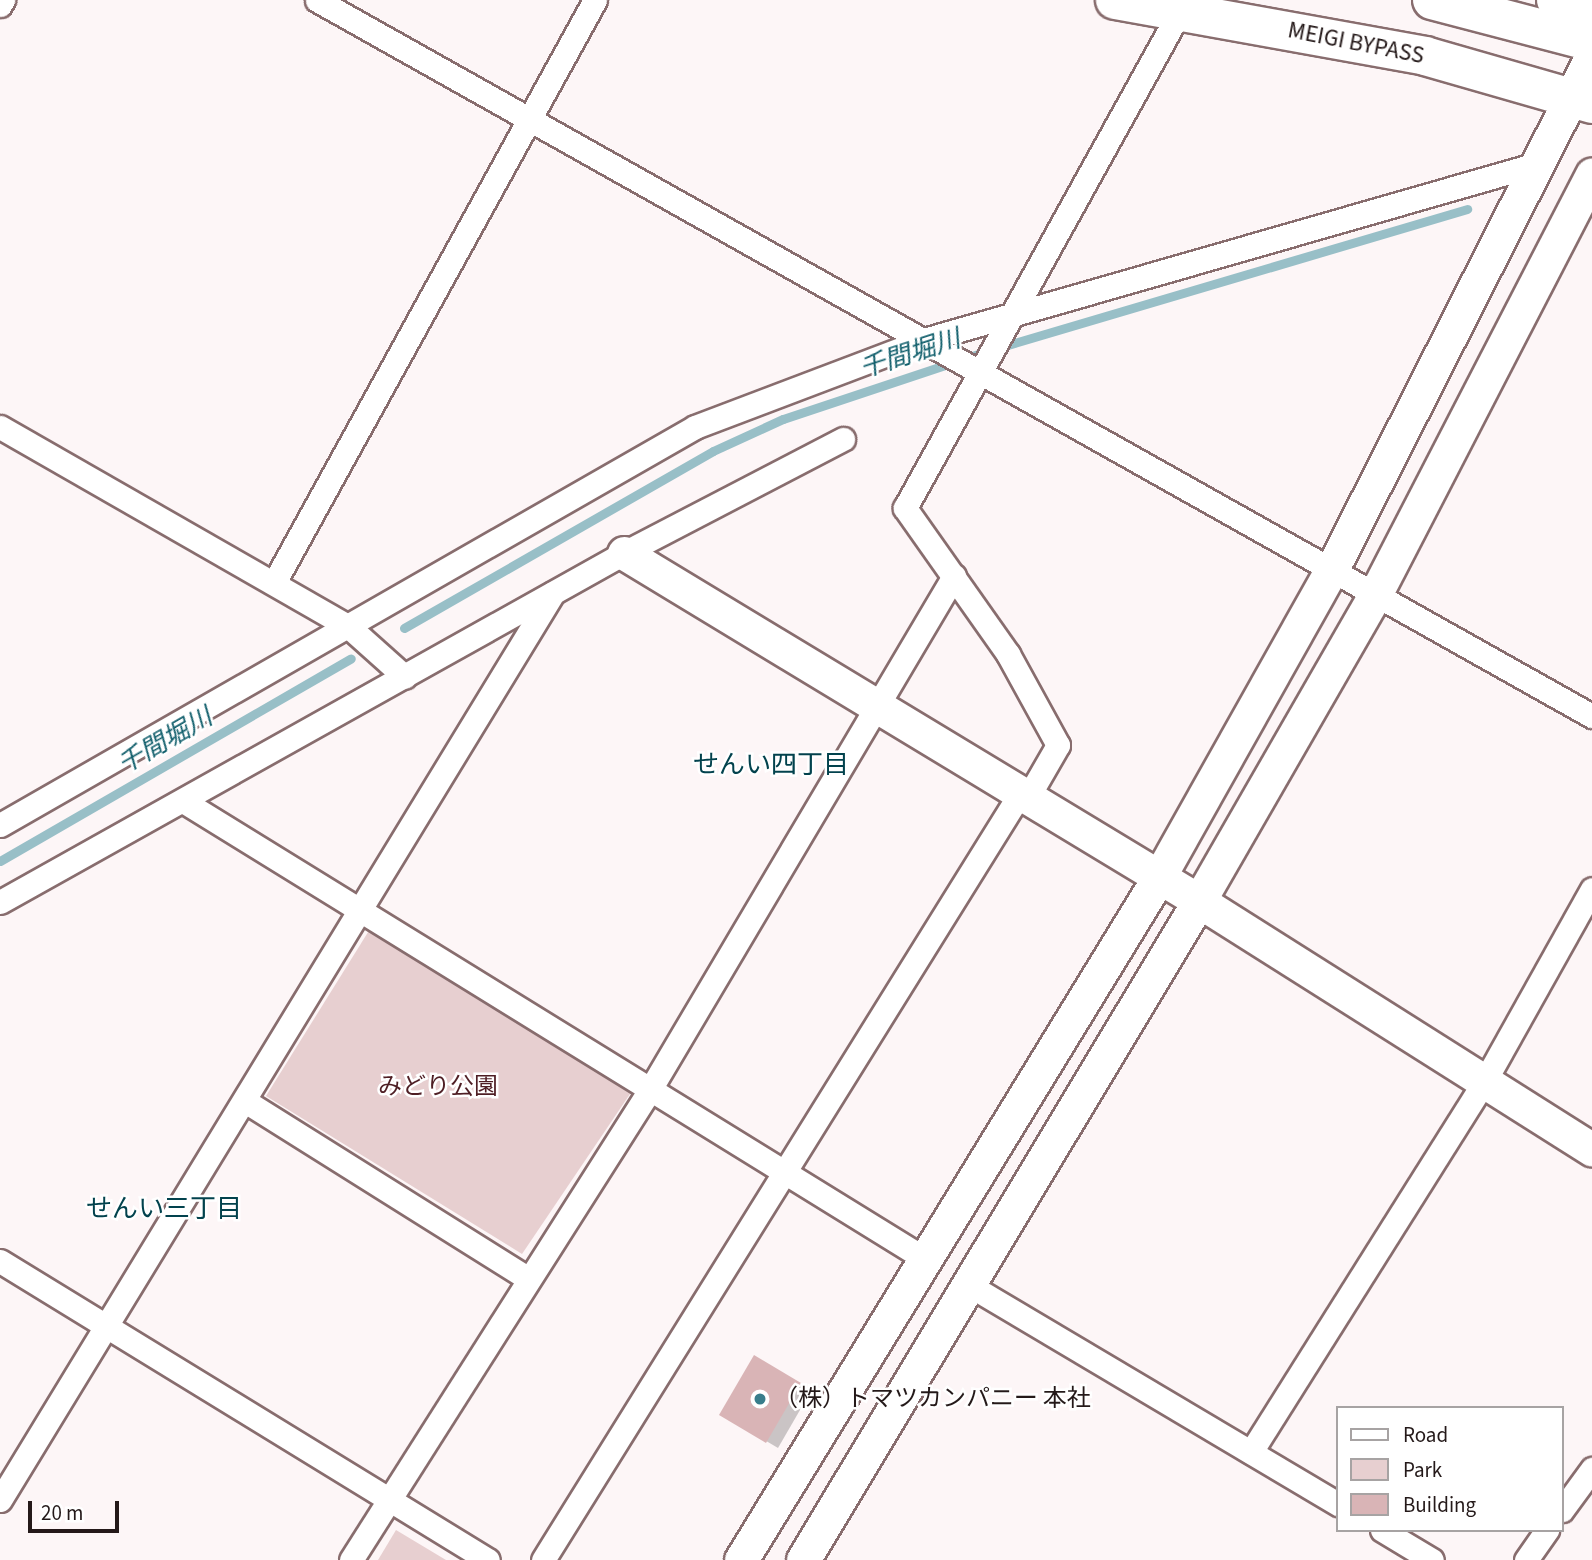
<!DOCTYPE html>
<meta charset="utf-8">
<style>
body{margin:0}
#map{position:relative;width:1592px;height:1560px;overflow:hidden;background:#fdf6f7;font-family:"Source Sans 3","Noto Sans JP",sans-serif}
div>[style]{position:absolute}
.green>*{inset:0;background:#e7cfd0}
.shadow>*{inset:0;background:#0003}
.stream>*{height:9px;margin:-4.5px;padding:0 4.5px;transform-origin:4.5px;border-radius:4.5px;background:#98bfc7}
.building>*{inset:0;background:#d9b4b6}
.roads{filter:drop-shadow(2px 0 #886d6e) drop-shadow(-2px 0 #886d6e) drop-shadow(0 2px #886d6e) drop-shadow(0 -2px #886d6e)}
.street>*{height:23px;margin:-11.5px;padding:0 11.5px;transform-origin:11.5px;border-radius:11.5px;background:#fff}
.secondary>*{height:33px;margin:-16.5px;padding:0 16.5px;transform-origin:16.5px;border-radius:16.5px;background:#fff}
.highway>*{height:38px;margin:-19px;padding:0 19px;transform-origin:19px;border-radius:19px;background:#fff}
.dots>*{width:19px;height:19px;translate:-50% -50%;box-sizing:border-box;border:4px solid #fff;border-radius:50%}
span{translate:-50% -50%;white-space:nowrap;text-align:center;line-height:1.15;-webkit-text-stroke:5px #fff;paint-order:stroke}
.street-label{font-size:24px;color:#241919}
.park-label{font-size:24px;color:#4e1e24}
.poi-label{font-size:24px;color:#241919}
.left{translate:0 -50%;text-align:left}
.water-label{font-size:26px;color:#115f6c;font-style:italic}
.neighbourhood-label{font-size:26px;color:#02424d}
.legend{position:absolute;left:1336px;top:1406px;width:228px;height:126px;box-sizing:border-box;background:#fff;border:2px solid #a7a3a3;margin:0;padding:9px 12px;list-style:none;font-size:21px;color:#241919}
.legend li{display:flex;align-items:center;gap:14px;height:35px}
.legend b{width:35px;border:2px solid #a7a3a3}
.scale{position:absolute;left:28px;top:1501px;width:91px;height:32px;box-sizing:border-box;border:4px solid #241919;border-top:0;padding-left:9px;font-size:21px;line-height:24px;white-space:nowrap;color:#241919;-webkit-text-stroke:5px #fff;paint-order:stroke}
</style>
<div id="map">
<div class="green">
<div style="clip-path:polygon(370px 929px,632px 1091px,522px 1254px,266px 1096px)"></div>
<div style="clip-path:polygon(396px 1530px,446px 1560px,378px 1560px)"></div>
</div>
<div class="shadow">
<div style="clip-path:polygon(755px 1358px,811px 1391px,778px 1448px,721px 1414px)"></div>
</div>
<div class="stream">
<div style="left:404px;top:628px;width:356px;rotate:-29.8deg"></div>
<div style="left:713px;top:451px;width:77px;rotate:-24.6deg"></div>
<div style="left:783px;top:419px;width:212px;rotate:-18.4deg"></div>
<div style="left:984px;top:352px;width:504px;rotate:-16.49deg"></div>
<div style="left:0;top:861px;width:405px;rotate:-30deg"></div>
</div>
<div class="building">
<div style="clip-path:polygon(754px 1355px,801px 1383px,766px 1443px,719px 1415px)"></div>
</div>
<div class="roads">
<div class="street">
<div style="left:317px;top:0;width:1462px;rotate:29.32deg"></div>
<div style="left:0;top:5px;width:6px;rotate:-59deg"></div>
<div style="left:0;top:427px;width:401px;rotate:29.8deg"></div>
<div style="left:348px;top:626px;width:76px;rotate:41.8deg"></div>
<div style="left:275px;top:581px;width:663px;rotate:-61.16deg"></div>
<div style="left:1028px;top:797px;width:60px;rotate:-60deg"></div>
<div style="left:1058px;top:745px;width:104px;rotate:-118.8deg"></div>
<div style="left:1008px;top:654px;width:179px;rotate:-125.2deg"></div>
<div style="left:905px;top:508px;width:568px;rotate:-61.04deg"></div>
<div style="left:183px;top:801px;width:872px;rotate:31.68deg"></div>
<div style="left:0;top:825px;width:801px;rotate:-29.8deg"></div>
<div style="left:695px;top:427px;width:245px;rotate:-20.8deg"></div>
<div style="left:924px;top:340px;width:638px;rotate:-16.02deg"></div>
<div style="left:0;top:902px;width:715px;rotate:-29.22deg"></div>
<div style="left:624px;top:553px;width:247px;rotate:-27.5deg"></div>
<div style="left:245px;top:1101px;width:335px;rotate:32.1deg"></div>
<div style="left:0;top:1261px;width:572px;rotate:31.5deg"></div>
<div style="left:969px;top:1285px;width:429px;rotate:30.7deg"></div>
<div style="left:1251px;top:1452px;width:435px;rotate:-57.8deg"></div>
<div style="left:1483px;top:1084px;width:223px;rotate:-60.8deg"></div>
<div style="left:0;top:1500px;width:1062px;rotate:-58.63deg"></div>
<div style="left:1562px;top:1510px;width:51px;rotate:-53.8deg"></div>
<div style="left:1382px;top:1530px;width:58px;rotate:31deg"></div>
<div style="left:351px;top:1560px;width:559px;rotate:-57.56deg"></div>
<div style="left:651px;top:1088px;width:595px;rotate:-59.38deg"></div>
<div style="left:543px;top:1560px;width:905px;rotate:-58.1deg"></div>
<div style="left:1526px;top:1560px;width:37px;rotate:-55deg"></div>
</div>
<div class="secondary">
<div style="left:624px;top:553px;width:672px;rotate:31.18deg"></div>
<div style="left:1199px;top:901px;width:465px;rotate:32.3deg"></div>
<div style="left:741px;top:1560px;width:801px;rotate:-58.53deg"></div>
<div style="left:1159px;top:877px;width:355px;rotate:-60.7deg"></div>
<div style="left:1333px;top:567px;width:573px;rotate:-63.12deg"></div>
<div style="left:803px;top:1560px;width:769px;rotate:-59deg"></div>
<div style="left:1199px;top:901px;width:355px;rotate:-60.1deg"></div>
<div style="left:1376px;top:593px;width:471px;rotate:-62.7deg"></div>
</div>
<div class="highway">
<div style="left:1115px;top:0;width:315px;rotate:10.2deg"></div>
<div style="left:1425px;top:56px;width:174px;rotate:16deg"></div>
<div style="left:1432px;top:0;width:165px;rotate:14.7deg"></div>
<div style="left:1556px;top:0;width:37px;rotate:14deg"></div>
</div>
</div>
<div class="dots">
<div style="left:760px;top:1399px;background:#387d8b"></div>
</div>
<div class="street-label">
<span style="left:1356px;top:43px;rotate:11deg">MEIGI BYPASS</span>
</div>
<div class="park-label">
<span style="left:438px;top:1087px">みどり公園</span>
</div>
<div class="poi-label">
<span class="left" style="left:774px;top:1399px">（株）トマツカンパニー 本社</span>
</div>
<div class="water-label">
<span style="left:910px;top:354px;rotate:-18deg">千間堀川</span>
<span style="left:165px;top:741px;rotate:-30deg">千間堀川</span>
</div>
<div class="neighbourhood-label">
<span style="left:771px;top:765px">せんい四丁目</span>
<span style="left:164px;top:1209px">せんい三丁目</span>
</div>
<ul class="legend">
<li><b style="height:9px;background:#fff"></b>Road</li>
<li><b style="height:19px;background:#e7cfd0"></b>Park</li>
<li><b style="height:19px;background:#d9b4b6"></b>Building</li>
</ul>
<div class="scale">20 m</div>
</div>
